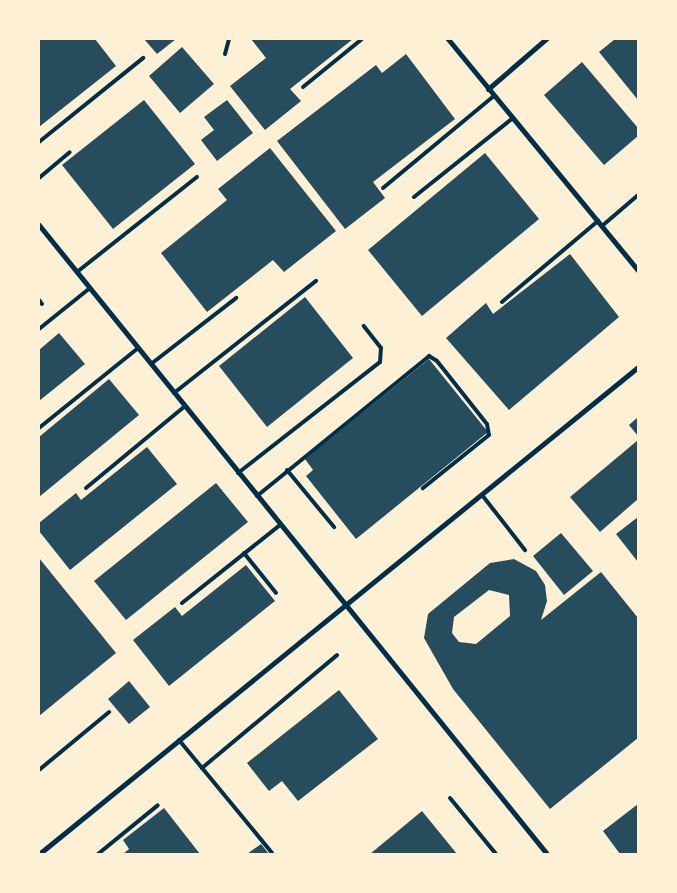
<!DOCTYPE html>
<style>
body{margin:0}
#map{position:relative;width:677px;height:893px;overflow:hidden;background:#fdf0d5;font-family:Poppins,sans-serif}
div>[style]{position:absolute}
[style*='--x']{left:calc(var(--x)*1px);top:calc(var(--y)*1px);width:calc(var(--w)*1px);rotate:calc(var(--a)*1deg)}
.building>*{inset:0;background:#264d5e}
.service>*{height:4px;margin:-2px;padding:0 2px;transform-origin:2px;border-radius:2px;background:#003049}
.minor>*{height:5px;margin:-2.5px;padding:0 2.5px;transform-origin:2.5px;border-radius:2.5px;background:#003049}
span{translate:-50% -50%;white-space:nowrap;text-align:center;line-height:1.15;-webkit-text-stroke:4px #fdf0d5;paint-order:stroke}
.frame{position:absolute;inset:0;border:40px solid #fdf0d5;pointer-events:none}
</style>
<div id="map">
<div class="building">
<div style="clip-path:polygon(39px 39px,95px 39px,116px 66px,39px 127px)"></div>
<div style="clip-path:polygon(144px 39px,176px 39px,157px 54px)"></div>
<div style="clip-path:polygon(251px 39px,353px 39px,290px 89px,301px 101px,265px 130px,230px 86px,266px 58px)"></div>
<div style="clip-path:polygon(615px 39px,638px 39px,638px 100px,599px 52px)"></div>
<div style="clip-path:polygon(182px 47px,214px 84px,180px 113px,149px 76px)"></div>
<div style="clip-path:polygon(406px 54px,455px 119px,373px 182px,385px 198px,345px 229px,277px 141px,376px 65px,382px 73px)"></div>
<div style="clip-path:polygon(582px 62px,638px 128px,638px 136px,604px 165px,544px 95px)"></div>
<div style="clip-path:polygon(144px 100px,195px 164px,113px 229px,62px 165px)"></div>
<div style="clip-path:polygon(227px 100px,253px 133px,217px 161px,201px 140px,214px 130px,204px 117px)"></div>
<div style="clip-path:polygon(270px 148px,336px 231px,284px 272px,273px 260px,207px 312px,161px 253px,227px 200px,218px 189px)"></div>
<div style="clip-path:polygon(485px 153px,539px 219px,422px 316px,368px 250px)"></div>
<div style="clip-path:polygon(570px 254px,619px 317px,509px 410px,446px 338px,486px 303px,493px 314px)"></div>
<div style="clip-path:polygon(305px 297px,353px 358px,267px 427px,219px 366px)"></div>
<div style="clip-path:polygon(59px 333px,85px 364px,39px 401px,39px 350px)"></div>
<div style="clip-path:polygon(429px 359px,488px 432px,356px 539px,306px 476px,313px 470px,305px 459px)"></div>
<div style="clip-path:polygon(109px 379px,139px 415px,39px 497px,39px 437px)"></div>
<div style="clip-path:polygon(638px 417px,638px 436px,629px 425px)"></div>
<div style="clip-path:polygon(638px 440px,638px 499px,600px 532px,570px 497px)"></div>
<div style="clip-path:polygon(147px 447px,177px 484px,70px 570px,39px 531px,39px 523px,76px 493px,81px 500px)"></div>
<div style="clip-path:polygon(216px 483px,248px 522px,126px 620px,94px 581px)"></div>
<div style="clip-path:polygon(638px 517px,638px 562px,616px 534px)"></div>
<div style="clip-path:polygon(561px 533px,593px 571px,564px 595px,533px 556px)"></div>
<div style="clip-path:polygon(39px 558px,116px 653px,39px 716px)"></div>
<div style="clip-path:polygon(evenodd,514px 559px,536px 571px,545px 585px,547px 601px,541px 620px,601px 572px,638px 618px,638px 738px,550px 809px,453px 689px,424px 638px,428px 614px,490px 563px,514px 559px,489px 590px,509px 595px,510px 616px,476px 644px,459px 642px,452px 633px,454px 617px,489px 590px)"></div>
<div style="clip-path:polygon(246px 565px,275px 601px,169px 686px,133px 640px,175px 607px,182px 616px)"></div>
<div style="clip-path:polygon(129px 681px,150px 707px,129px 724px,108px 699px)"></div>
<div style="clip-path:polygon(339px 690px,378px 739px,298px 801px,282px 781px,269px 791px,247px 763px)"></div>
<div style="clip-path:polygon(638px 804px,638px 854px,620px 854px,603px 831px)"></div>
<div style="clip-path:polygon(164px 808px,200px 854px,123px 854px,129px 849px,123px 840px)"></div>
<div style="clip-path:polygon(422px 811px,457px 854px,370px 854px)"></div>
<div style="clip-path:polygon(261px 844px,269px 854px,247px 854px)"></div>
</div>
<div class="service">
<div style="--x:225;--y:54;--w:16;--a:-75"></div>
<div style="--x:303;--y:87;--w:76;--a:-39.1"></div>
<div style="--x:39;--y:142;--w:134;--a:-38.9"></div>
<div style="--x:39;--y:178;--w:40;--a:-40"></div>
<div style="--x:383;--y:188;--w:144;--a:-39.7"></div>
<div style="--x:414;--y:197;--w:127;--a:-38.6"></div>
<div style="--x:602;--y:226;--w:48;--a:-40.7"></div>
<div style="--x:77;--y:272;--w:153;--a:-38.4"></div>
<div style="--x:39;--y:300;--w:5;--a:53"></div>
<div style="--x:502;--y:302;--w:126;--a:-40.2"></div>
<div style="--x:39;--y:329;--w:65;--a:-38.8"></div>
<div style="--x:151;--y:364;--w:108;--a:-37.8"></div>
<div style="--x:174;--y:393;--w:181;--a:-38.3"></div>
<div style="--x:39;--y:428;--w:127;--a:-38.9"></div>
<div style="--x:287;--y:470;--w:74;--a:50.5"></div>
<div style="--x:238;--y:473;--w:180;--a:-38"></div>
<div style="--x:380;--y:362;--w:14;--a:-86"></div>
<div style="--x:381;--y:348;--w:28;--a:-128"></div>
<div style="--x:86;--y:488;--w:129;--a:-39.6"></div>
<div style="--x:482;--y:495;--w:70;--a:52"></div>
<div style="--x:257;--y:496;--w:222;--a:-39.1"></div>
<div style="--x:429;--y:356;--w:9;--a:32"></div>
<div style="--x:437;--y:361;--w:80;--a:51.6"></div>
<div style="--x:487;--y:424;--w:11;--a:80"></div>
<div style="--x:489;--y:435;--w:85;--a:141.2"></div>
<div style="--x:244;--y:553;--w:51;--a:51.3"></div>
<div style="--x:182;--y:603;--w:125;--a:-38.5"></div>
<div style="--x:179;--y:740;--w:146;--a:50.5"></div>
<div style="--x:202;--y:768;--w:176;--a:-39.9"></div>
<div style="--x:39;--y:770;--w:91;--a:-39.6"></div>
<div style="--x:450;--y:798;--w:72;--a:50.6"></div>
<div style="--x:98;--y:854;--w:77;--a:-39.2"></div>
</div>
<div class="minor">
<div style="--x:448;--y:39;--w:299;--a:50.6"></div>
<div style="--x:488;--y:89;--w:77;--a:-40.8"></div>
<div style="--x:39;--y:225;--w:809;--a:51.07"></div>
<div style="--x:39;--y:854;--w:772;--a:-39.11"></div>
</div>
<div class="frame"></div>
</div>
